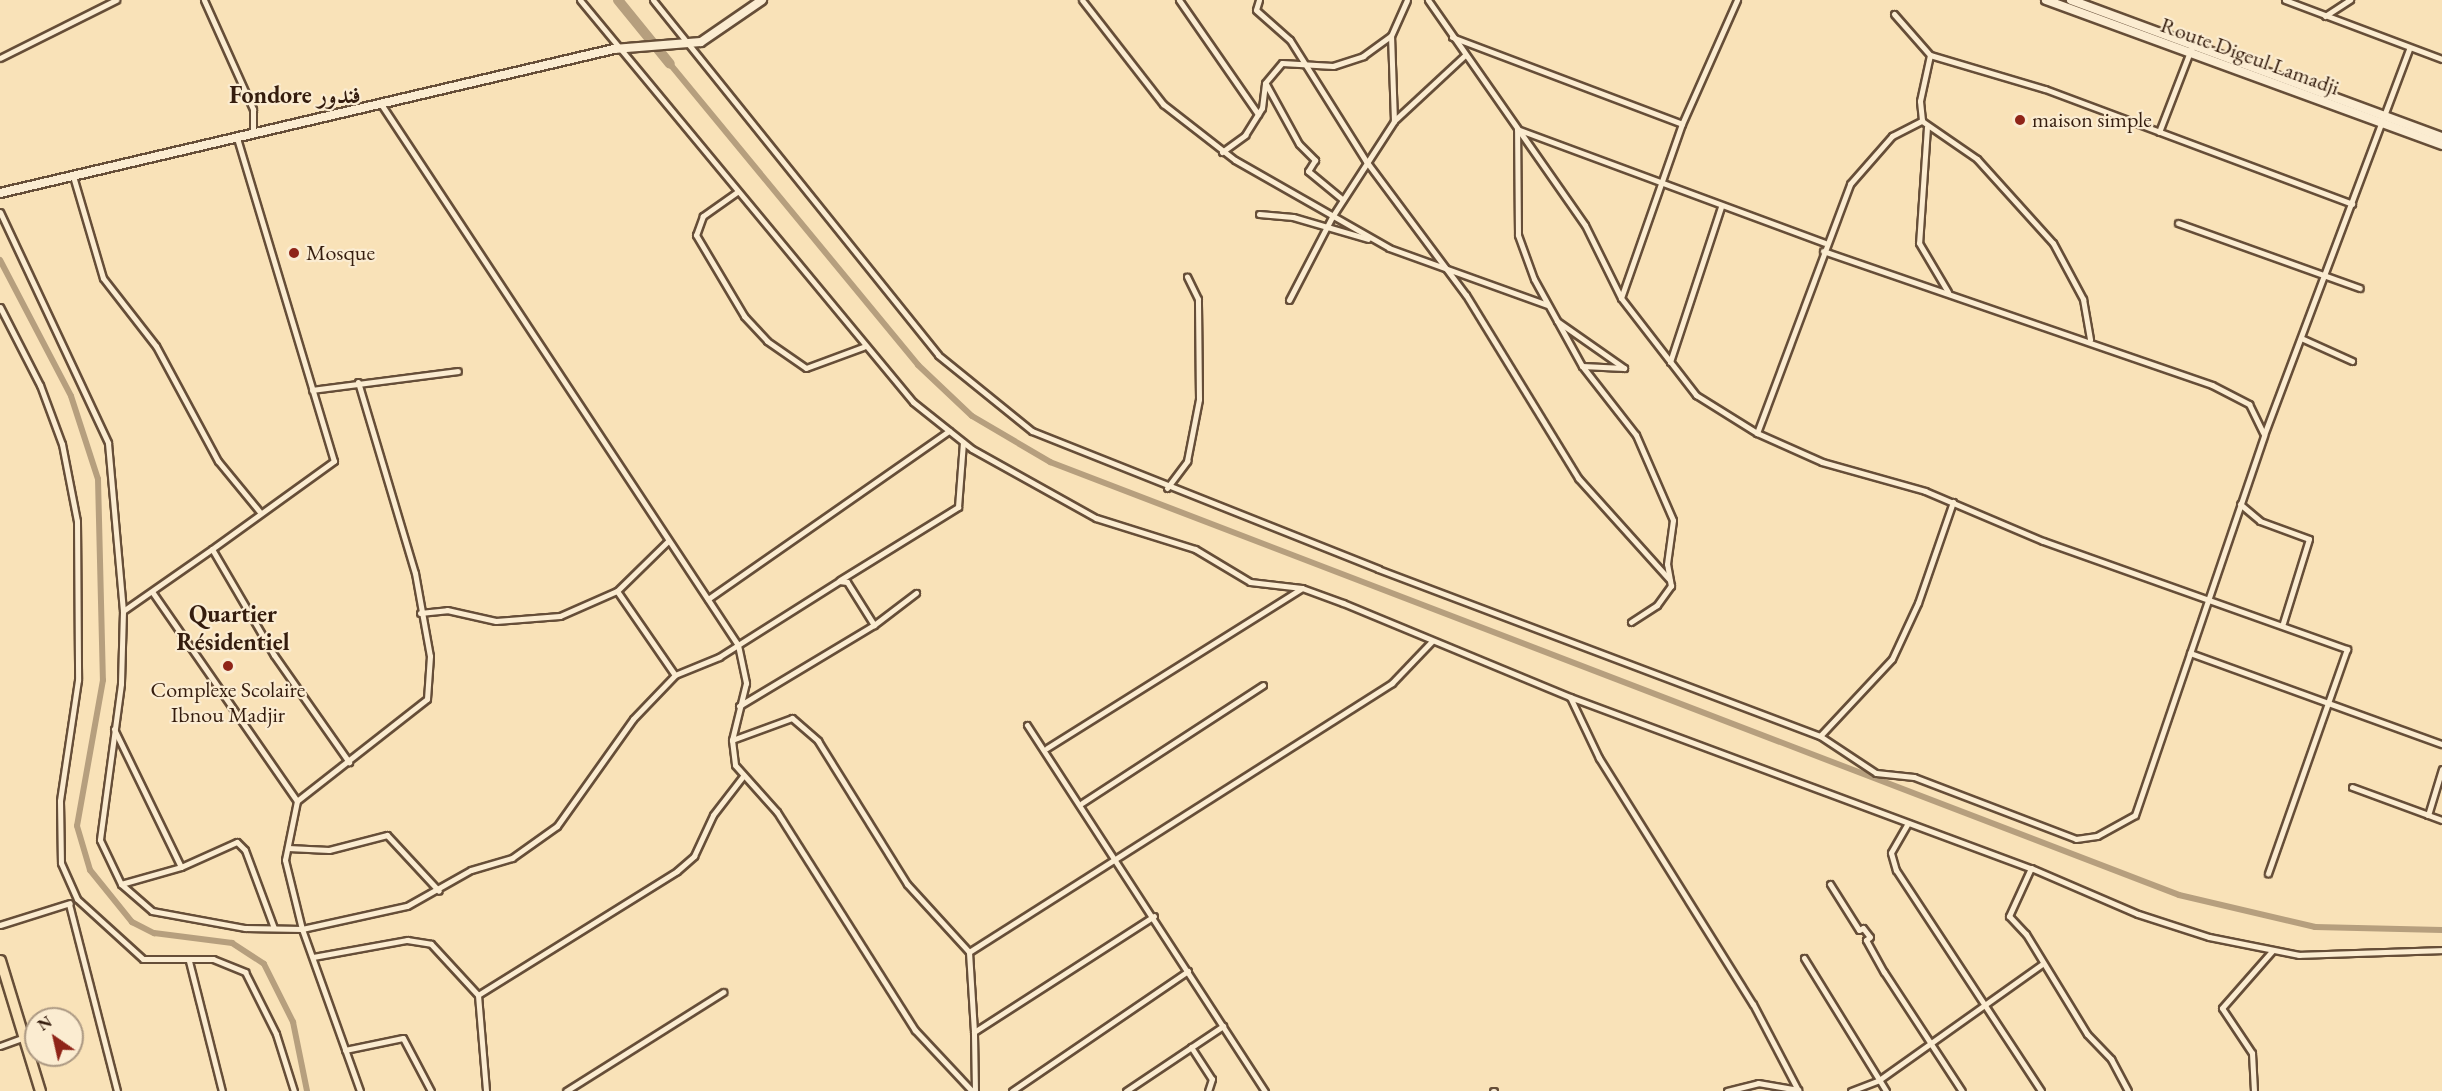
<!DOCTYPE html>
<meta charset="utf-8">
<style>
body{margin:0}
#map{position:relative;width:2442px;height:1091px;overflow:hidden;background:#f9e2b8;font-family:"EB Garamond",Amiri,serif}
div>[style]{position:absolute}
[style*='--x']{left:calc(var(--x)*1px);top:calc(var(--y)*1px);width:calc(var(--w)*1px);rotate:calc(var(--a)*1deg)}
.canal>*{height:6px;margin:-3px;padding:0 3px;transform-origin:3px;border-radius:3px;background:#b69f7e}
.river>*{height:10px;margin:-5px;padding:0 5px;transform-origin:5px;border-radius:5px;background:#b69f7e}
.roads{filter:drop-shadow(2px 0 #664e38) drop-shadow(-2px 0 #664e38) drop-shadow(0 2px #664e38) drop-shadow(0 -2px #664e38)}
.street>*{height:5px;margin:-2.5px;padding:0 2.5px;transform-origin:2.5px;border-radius:2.5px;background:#fbecd1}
.secondary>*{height:8px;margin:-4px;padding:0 4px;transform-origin:4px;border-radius:4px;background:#fbecd1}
.highway>*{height:9px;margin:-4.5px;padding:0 4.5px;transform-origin:4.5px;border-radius:4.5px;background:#f9e2b8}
.dots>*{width:16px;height:16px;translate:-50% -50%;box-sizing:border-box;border:3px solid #fbecd1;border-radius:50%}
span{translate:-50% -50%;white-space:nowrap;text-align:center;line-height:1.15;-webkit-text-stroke:4.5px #fbecd1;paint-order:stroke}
.street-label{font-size:22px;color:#351d0e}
.poi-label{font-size:22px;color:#351d0e}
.left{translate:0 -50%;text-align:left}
.neighbourhood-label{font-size:24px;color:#351d0e;font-weight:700}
.north{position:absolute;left:24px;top:1007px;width:60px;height:60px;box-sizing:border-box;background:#fbecd1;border:2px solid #ac9983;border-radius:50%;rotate:326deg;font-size:16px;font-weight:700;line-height:24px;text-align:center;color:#351d0e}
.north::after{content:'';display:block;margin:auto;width:21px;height:27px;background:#8f2418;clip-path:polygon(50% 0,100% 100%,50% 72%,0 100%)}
</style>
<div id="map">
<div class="canal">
<div style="--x:670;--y:64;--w:390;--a:50.5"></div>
<div style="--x:918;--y:365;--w:74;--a:43.4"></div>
<div style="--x:972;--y:416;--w:91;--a:30.5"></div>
<div style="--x:1050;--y:462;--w:1209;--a:20.98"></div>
<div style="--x:2179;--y:895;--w:140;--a:13.2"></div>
<div style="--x:2315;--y:927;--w:127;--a:1.4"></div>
<div style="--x:0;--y:260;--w:153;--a:62.4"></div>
<div style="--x:71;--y:396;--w:87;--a:72"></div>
<div style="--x:98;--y:479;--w:201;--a:88.6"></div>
<div style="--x:103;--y:680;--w:148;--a:100.1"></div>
<div style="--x:77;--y:826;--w:46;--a:73.5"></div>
<div style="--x:90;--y:870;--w:67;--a:51.1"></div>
<div style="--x:132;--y:922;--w:25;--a:27"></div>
<div style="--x:154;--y:933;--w:79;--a:7.3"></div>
<div style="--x:232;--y:943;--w:38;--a:33"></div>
<div style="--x:264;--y:964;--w:65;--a:63.4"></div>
<div style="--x:293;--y:1022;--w:70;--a:78.5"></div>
</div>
<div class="river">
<div style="--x:618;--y:0;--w:82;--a:50.9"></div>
</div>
<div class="roads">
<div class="street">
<div style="--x:204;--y:0;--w:120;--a:65.8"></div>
<div style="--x:253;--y:109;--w:25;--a:90"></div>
<div style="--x:580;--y:0;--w:522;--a:50.36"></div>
<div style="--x:913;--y:402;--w:75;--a:38.5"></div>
<div style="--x:972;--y:449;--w:142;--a:29.1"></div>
<div style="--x:1096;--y:518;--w:104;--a:17.4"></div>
<div style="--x:1195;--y:549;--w:64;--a:31"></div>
<div style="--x:1250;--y:582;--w:52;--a:6.6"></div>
<div style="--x:1302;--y:588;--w:44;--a:20.1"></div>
<div style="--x:1343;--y:603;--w:246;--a:22.5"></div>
<div style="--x:1570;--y:697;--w:492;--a:20.4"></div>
<div style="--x:2031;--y:868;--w:116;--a:23.3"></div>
<div style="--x:2138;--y:914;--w:75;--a:17.9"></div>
<div style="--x:2209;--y:937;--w:92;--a:11.3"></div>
<div style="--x:2299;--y:955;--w:143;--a:-2"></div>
<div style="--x:653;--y:0;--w:455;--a:51.2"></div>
<div style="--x:938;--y:355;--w:121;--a:39"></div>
<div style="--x:1032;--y:431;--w:373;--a:21.7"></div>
<div style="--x:1378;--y:569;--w:472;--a:20.7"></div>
<div style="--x:1820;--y:736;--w:67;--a:33.5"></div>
<div style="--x:1876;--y:773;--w:38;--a:6"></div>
<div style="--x:1914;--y:777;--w:173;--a:20.9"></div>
<div style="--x:2076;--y:839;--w:21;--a:-8"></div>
<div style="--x:2097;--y:836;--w:43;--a:-28.9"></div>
<div style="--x:2135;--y:815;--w:401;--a:-71.2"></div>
<div style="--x:2264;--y:435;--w:412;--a:-69.4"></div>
<div style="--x:1082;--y:0;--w:132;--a:52.1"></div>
<div style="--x:1163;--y:104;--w:91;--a:37.9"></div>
<div style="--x:1235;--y:160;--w:177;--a:29.7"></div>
<div style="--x:1389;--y:248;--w:168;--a:19.8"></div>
<div style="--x:1179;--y:0;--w:139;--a:55.3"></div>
<div style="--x:1259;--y:0;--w:10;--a:107"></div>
<div style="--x:1256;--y:10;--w:45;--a:41.4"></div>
<div style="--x:1290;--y:40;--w:143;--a:57.9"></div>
<div style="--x:1366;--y:161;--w:167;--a:53.3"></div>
<div style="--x:1466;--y:295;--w:215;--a:58.5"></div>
<div style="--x:1578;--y:478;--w:137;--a:48"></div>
<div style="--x:1428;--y:0;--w:274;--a:55.1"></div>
<div style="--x:1585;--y:225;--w:81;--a:63.7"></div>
<div style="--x:1621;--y:298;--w:123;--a:52.3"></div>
<div style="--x:1696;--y:395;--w:72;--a:31.9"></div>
<div style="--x:1757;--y:433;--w:71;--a:24"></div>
<div style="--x:1822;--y:462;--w:107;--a:15.7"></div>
<div style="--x:1925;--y:491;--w:128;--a:23"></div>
<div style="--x:2043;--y:541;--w:323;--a:19.6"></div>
<div style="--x:2347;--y:649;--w:238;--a:109.4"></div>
<div style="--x:2285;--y:0;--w:168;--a:20.6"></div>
<div style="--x:1894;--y:14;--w:55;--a:48.7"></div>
<div style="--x:1930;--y:55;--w:47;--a:102.3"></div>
<div style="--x:1920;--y:101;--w:20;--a:84"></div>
<div style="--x:1922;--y:121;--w:67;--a:34.6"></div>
<div style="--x:1977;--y:159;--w:113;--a:47.9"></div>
<div style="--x:2053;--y:243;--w:64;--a:61.8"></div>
<div style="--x:2083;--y:299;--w:41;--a:80.1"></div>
<div style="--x:2325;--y:16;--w:30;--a:-33"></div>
<div style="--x:1452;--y:37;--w:246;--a:20.7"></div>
<div style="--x:1930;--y:55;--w:120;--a:16.5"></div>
<div style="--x:2045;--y:89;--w:328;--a:20.5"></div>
<div style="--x:0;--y:58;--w:130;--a:-26.6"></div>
<div style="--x:1266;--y:84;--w:68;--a:61.2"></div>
<div style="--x:1299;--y:144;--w:23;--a:45"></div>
<div style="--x:1315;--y:160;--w:13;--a:122"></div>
<div style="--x:1308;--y:171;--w:45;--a:39.6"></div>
<div style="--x:381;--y:104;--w:648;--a:56.58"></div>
<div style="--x:738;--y:645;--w:39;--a:78"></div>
<div style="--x:746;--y:683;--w:59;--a:103.8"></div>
<div style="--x:732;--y:740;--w:25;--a:83"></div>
<div style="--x:735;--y:765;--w:63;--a:48.2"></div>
<div style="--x:777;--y:812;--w:258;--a:57.7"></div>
<div style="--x:915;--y:1030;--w:83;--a:46.9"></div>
<div style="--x:1394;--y:121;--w:85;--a:-92"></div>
<div style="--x:1391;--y:36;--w:39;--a:-66"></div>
<div style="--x:1927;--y:127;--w:116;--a:93.9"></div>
<div style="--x:1919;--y:243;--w:57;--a:59.4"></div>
<div style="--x:2159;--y:132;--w:89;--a:-68.9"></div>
<div style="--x:237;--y:138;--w:337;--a:73.3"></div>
<div style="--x:334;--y:461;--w:150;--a:144.2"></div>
<div style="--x:212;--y:549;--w:123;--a:59.7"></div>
<div style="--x:274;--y:655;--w:131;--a:55"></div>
<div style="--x:1222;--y:152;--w:29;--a:-36"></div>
<div style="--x:1245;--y:135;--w:32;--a:-58"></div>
<div style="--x:1262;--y:108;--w:25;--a:-83"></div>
<div style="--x:1265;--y:83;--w:26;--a:-50"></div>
<div style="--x:1282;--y:63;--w:51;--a:3.4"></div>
<div style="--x:1333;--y:66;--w:32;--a:-18"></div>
<div style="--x:1363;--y:56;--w:34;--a:-36"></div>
<div style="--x:73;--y:176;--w:106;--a:73.6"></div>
<div style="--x:103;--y:278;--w:86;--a:52.1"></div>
<div style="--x:156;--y:346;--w:131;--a:61.7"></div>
<div style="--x:218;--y:461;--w:65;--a:50.6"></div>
<div style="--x:737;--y:192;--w:42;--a:144.8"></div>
<div style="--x:703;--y:216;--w:20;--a:110"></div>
<div style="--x:696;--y:235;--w:94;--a:59.3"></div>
<div style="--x:744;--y:316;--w:34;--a:47"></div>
<div style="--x:767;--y:341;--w:47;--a:34.7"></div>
<div style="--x:806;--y:368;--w:61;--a:-20.2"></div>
<div style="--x:0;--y:212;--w:255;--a:64.9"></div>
<div style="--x:108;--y:443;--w:169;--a:84.9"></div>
<div style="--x:123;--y:611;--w:73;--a:91.6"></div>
<div style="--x:121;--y:684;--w:157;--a:97.7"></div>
<div style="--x:100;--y:840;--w:49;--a:64.5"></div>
<div style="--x:121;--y:884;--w:41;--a:41.1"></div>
<div style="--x:152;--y:911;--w:95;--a:10.4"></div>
<div style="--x:245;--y:928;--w:57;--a:1"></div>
<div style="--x:302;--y:929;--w:107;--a:-12.4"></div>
<div style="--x:407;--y:906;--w:73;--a:-29.4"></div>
<div style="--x:471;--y:870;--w:43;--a:-16.3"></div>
<div style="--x:512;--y:858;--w:55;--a:-35.4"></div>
<div style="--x:557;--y:826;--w:131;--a:-54.6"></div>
<div style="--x:633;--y:719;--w:61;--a:-46.3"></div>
<div style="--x:675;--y:675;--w:48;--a:-22.2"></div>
<div style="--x:719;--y:657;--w:142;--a:-32.3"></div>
<div style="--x:839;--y:581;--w:8;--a:7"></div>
<div style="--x:847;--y:582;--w:51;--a:57.9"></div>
<div style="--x:1259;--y:214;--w:34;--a:5"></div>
<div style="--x:1293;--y:217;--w:78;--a:16.3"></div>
<div style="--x:2178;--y:223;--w:193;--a:19.7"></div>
<div style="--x:1823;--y:251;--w:411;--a:19"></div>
<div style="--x:2212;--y:385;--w:42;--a:27.2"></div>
<div style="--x:2249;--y:404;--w:32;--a:64"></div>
<div style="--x:1621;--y:298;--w:184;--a:-70.7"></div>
<div style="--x:1682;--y:124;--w:136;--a:-66.1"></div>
<div style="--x:1289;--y:300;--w:93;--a:-62.6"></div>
<div style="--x:1332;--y:217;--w:114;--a:-57.1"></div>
<div style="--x:1394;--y:121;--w:97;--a:-42.9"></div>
<div style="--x:0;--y:307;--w:88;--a:62.9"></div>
<div style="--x:40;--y:385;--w:63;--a:69.6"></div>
<div style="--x:62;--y:444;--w:78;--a:79"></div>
<div style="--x:77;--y:521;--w:159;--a:89.6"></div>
<div style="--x:78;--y:680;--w:122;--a:98.5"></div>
<div style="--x:60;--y:801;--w:62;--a:89.1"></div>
<div style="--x:61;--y:863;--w:39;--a:66"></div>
<div style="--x:77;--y:899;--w:89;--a:42.3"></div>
<div style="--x:143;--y:959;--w:70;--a:0"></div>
<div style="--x:213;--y:959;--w:35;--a:22"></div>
<div style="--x:245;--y:972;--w:69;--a:63.4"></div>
<div style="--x:276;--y:1034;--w:60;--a:72.5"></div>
<div style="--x:1557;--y:321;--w:82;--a:35"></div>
<div style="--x:1624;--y:368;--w:42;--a:-177.3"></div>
<div style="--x:2301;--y:338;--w:56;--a:24.3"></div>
<div style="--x:1670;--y:362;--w:163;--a:-71.8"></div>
<div style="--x:358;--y:382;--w:199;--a:73.4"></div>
<div style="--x:415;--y:573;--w:84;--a:79.8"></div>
<div style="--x:430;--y:656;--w:43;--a:94"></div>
<div style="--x:427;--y:699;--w:165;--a:141.9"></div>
<div style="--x:297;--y:801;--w:60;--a:101.5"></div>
<div style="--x:285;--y:860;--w:71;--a:76.2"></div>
<div style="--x:302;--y:929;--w:172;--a:70.3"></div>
<div style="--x:312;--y:390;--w:147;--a:-7.4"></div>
<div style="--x:1757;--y:433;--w:266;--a:-69.5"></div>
<div style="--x:1850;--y:184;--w:64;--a:-48.8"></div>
<div style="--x:1892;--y:136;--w:34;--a:-27"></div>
<div style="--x:1167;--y:488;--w:34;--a:-53"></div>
<div style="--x:1187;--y:461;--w:63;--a:-79"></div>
<div style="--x:1199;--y:399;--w:100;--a:-90.6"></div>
<div style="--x:1198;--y:299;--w:25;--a:-116"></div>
<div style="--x:2240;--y:504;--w:26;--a:40"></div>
<div style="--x:2260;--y:521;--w:52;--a:20.2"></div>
<div style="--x:2309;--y:539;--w:88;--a:107.2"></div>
<div style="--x:840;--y:580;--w:139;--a:-31.7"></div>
<div style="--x:958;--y:507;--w:65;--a:-85.6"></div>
<div style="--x:617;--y:591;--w:102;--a:55.4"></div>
<div style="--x:153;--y:593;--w:253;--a:55.3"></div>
<div style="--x:708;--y:599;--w:294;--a:-34.9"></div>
<div style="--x:123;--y:611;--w:108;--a:-34.9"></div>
<div style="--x:420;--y:613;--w:27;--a:-6"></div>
<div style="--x:447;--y:610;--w:50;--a:12.7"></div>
<div style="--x:496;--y:621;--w:64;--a:-4.5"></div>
<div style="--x:560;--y:616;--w:62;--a:-23.7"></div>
<div style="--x:617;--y:591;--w:70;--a:-44.4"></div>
<div style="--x:1631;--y:622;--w:31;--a:-33"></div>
<div style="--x:1657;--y:605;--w:24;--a:-54"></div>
<div style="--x:1671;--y:586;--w:22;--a:-100"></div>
<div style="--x:1667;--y:564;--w:44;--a:-82.2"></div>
<div style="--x:1673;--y:520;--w:93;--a:-113.5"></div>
<div style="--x:1636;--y:435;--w:88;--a:-128"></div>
<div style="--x:1582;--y:366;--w:99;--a:-118.9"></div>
<div style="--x:1534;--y:279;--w:47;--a:-110"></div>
<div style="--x:1518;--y:235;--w:106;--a:-90.5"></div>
<div style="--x:1517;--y:129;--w:328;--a:20.3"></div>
<div style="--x:2190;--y:653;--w:268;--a:19.9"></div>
<div style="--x:1570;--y:697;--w:68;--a:64.6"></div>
<div style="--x:1599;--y:758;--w:290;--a:58"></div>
<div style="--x:1753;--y:1004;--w:97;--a:62.4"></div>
<div style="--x:739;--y:706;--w:157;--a:-31"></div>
<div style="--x:874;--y:625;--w:53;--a:-37.3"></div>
<div style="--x:1027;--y:725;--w:437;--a:57"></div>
<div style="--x:114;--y:729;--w:153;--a:64.1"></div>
<div style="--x:1820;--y:736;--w:105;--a:-46.9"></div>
<div style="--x:1892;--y:659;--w:62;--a:-65.1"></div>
<div style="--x:1918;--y:603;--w:107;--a:-70.9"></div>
<div style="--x:732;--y:740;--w:64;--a:-20.1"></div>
<div style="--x:792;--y:718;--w:35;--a:41"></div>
<div style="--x:818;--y:741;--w:168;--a:58.1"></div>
<div style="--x:907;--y:884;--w:92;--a:47.6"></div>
<div style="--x:969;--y:952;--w:80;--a:86.4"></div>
<div style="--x:1047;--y:748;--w:301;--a:-32.1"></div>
<div style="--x:2442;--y:769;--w:48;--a:106.9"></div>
<div style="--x:2428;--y:815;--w:15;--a:20"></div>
<div style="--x:2352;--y:787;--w:81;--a:20.2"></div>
<div style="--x:1082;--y:803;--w:216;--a:-33.1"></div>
<div style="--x:1908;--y:823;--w:34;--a:120"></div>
<div style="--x:1891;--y:853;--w:18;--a:74"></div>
<div style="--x:1896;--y:870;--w:264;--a:56.7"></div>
<div style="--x:288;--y:848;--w:41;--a:2.8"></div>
<div style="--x:329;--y:850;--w:60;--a:-14.5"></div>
<div style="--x:387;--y:835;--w:76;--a:47.1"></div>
<div style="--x:2031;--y:868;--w:53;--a:114.6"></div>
<div style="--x:2009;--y:916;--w:25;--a:47"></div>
<div style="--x:2026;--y:934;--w:117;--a:58.6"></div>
<div style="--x:2087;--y:1034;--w:35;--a:46"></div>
<div style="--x:2111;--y:1059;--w:36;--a:62"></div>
<div style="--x:121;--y:884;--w:62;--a:-15.8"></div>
<div style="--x:181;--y:867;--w:61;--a:-24.1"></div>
<div style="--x:237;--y:842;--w:11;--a:45"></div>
<div style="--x:245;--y:850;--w:83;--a:69.6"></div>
<div style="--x:1830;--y:884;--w:54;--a:57.8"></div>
<div style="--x:1859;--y:930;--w:4;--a:-27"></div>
<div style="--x:1863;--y:928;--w:11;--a:52"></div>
<div style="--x:1870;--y:937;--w:5;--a:143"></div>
<div style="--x:1866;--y:940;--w:37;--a:61"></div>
<div style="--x:1884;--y:972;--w:142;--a:56.8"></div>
<div style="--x:69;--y:904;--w:193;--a:75.6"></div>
<div style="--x:0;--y:925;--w:73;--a:-17.4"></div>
<div style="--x:969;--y:952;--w:501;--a:-32.45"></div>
<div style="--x:1392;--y:683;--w:57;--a:-46.4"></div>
<div style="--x:313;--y:957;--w:96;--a:-10.3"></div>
<div style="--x:407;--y:940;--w:24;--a:9"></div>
<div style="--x:431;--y:944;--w:69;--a:47.3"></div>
<div style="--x:478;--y:995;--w:96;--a:85.2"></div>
<div style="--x:1804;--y:958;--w:156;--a:58.3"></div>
<div style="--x:189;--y:961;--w:134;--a:75.8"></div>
<div style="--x:478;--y:995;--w:234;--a:-31.9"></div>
<div style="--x:677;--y:871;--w:23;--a:-41"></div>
<div style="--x:694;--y:856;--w:45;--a:-65.1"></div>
<div style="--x:713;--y:815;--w:49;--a:-52.4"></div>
<div style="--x:0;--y:1046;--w:23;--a:-20"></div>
<div style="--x:1191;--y:1047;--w:38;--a:57"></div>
<div style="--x:1212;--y:1079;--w:13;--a:108"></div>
<div style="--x:345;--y:1050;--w:59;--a:-11.7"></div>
<div style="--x:403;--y:1038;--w:60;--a:62.2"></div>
<div style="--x:566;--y:1091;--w:186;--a:-32.2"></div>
<div style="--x:975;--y:1091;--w:59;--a:-91"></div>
<div style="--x:974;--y:1032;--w:214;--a:-32.8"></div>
<div style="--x:1012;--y:1091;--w:213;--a:-34.3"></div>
<div style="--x:1126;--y:1091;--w:117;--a:-33.8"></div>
<div style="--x:1493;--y:1091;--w:1;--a:0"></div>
<div style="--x:1727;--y:1091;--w:32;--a:-14"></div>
<div style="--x:1758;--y:1083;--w:41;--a:9.9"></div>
<div style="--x:1851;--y:1091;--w:30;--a:-21"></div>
<div style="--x:1879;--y:1080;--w:199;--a:-35.4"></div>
<div style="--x:2254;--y:1091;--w:38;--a:-93"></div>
<div style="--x:2252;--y:1053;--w:54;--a:-123.7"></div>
<div style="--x:2222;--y:1008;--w:77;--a:-48.7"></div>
</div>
<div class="secondary">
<div style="--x:2046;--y:0;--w:422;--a:20.1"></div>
<div style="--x:2071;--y:0;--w:395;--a:20.3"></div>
<div style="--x:0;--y:193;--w:631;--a:-13.2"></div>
<div style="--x:614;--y:49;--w:87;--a:-4.6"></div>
<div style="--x:701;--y:42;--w:74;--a:-34.5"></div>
</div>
<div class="highway">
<div style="--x:0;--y:960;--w:137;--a:73"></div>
</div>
</div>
<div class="dots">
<div style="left:2020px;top:120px;background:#8f2418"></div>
<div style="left:294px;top:253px;background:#8f2418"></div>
<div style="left:228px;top:666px;background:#8f2418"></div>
</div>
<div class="street-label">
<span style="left:2250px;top:56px;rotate:20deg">Route Digeul Lamadji</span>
</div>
<div class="poi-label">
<span class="left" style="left:2032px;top:120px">maison simple</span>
<span class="left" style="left:306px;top:253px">Mosque</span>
<span style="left:228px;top:702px">Complexe Scolaire<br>Ibnou Madjir</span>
</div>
<div class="neighbourhood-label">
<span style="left:295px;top:95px">Fondore فندور</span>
<span style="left:233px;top:628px">Quartier<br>Résidentiel</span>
</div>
<div class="north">N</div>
</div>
